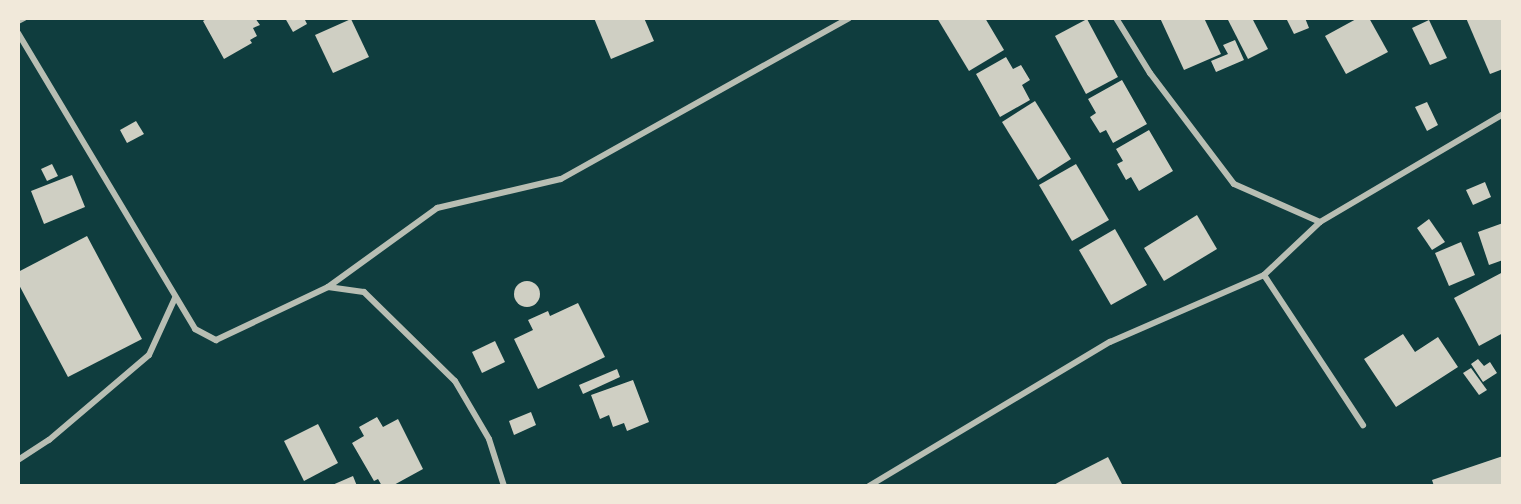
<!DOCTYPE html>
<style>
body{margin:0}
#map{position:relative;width:1521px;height:504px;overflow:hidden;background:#0f3d3e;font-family:"DejaVu Sans",sans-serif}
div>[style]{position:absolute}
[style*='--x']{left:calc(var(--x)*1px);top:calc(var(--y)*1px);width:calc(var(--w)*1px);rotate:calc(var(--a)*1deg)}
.building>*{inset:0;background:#cfcfc3}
.round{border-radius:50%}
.minor>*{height:6px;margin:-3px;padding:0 3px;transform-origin:3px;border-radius:3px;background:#b8beb3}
span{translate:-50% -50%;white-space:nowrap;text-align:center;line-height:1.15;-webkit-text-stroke:6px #f1e9da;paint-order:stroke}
.frame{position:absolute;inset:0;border:20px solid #f1e9da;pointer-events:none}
</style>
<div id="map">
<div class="building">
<div style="clip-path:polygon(208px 18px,255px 18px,260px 25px,253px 28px,257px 36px,250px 40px,252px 43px,224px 59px,203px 21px)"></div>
<div style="clip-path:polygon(285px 18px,304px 18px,307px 24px,293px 32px)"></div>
<div style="clip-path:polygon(594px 18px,644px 18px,654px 41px,611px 59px)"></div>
<div style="clip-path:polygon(937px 18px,985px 18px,1004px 50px,969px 71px)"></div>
<div style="clip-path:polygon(1160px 18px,1204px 18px,1221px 54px,1184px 70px)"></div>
<div style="clip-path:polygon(1227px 18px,1252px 18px,1268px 49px,1248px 59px)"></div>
<div style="clip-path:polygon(1292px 18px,1305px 18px,1309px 28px,1294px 34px,1287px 20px)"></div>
<div style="clip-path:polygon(1358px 18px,1369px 18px,1388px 52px,1346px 74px,1325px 36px)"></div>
<div style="clip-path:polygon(1466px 18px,1502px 18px,1503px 69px,1490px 74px)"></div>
<div style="clip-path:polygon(351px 19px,369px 57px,333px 73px,315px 35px)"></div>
<div style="clip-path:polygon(1087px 19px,1118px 77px,1086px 94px,1055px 36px)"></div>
<div style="clip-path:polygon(1429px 20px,1447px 58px,1430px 65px,1412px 28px)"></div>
<div style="clip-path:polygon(1235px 40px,1244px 60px,1216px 72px,1211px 61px,1228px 54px,1223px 45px)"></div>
<div style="clip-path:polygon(1006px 57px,1013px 69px,1021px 65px,1030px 80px,1022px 85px,1030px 100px,1000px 117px,976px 74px)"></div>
<div style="clip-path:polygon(1122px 80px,1147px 124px,1113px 143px,1106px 130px,1100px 133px,1090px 117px,1096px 113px,1088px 99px)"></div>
<div style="clip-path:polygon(1035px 101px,1071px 159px,1038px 180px,1002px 122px)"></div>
<div style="clip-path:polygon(1427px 102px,1438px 125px,1427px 131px,1415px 107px)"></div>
<div style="clip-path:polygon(136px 121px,144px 134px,127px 143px,120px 130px)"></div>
<div style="clip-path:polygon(1149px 130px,1173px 171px,1139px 191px,1131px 177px,1126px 180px,1117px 164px,1123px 161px,1116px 149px)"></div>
<div style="clip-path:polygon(52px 164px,58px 176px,47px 181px,41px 169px)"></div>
<div style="clip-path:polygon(1076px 164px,1109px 220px,1072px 241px,1039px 185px)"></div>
<div style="clip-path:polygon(72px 175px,85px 207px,44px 224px,31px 191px)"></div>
<div style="clip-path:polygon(1485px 182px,1491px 197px,1473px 205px,1466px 190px)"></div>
<div style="clip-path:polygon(1197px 215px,1217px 249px,1164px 281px,1144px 248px)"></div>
<div style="clip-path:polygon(1429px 219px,1445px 242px,1432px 250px,1417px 228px)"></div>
<div style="clip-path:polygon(1503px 223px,1503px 260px,1489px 265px,1478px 232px)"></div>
<div style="clip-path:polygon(1115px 229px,1147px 285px,1111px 305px,1079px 250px)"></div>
<div style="clip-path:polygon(87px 236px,142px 339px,68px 377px,18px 283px,18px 272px)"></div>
<div style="clip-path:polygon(1461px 242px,1475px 275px,1449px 286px,1435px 253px)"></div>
<div style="clip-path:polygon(1503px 272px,1503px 333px,1479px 346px,1454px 298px)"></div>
<div class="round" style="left:514px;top:281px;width:26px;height:26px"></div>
<div style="clip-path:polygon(578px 303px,605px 357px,538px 389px,514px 339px,533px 330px,528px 320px,548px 311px,550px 316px)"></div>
<div style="clip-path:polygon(1403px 334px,1415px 352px,1438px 337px,1458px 367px,1396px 407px,1364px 359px)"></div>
<div style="clip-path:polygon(495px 341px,505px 362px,482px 373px,472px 352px)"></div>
<div style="clip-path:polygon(1478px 359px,1484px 366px,1490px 362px,1497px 373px,1483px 382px,1471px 364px)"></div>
<div style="clip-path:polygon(1471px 368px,1487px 390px,1479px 395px,1463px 373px)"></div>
<div style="clip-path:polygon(617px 369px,620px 377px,583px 394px,579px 385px)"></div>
<div style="clip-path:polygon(633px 380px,649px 422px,627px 431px,624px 423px,613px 427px,609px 415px,600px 419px,591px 395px)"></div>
<div style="clip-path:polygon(531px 412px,536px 425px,514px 435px,509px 421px)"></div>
<div style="clip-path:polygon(377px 417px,383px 427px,398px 419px,423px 469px,392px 486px,382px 486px,378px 479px,374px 481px,352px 443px,364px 436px,359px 427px)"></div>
<div style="clip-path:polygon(318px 424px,338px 463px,304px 481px,284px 441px)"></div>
<div style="clip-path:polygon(1503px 456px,1503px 484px,1434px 486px,1432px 480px)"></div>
<div style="clip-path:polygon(1108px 457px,1123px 486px,1052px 486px,1061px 481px)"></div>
<div style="clip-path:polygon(353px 476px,357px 486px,330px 486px)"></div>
</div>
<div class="minor">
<div style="--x:1116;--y:18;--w:65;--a:58.3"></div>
<div style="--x:1150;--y:73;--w:139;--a:52.9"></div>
<div style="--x:1234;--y:184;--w:94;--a:23.8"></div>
<div style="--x:1320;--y:222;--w:212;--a:-30.5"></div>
<div style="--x:18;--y:21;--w:7;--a:-27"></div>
<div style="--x:18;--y:33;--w:345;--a:59.1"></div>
<div style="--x:195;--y:329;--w:24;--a:28"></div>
<div style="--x:216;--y:340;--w:124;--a:-25.3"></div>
<div style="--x:328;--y:287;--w:36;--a:8"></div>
<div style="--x:364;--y:292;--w:127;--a:44.4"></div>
<div style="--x:455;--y:381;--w:67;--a:59.6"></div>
<div style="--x:489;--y:439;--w:49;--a:72.3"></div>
<div style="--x:1264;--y:275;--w:180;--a:56.6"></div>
<div style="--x:328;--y:287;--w:135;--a:-35.9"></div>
<div style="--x:437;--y:208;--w:127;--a:-13.2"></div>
<div style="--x:561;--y:179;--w:330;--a:-29.2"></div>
<div style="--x:18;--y:460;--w:37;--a:-33"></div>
<div style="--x:49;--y:440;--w:131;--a:-40.4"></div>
<div style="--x:149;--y:355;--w:63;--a:-65.5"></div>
<div style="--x:869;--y:486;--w:281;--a:-30.9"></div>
<div style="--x:1110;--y:342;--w:168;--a:-23.5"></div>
<div style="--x:1264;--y:275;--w:77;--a:-43.4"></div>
</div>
<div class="frame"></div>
</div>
